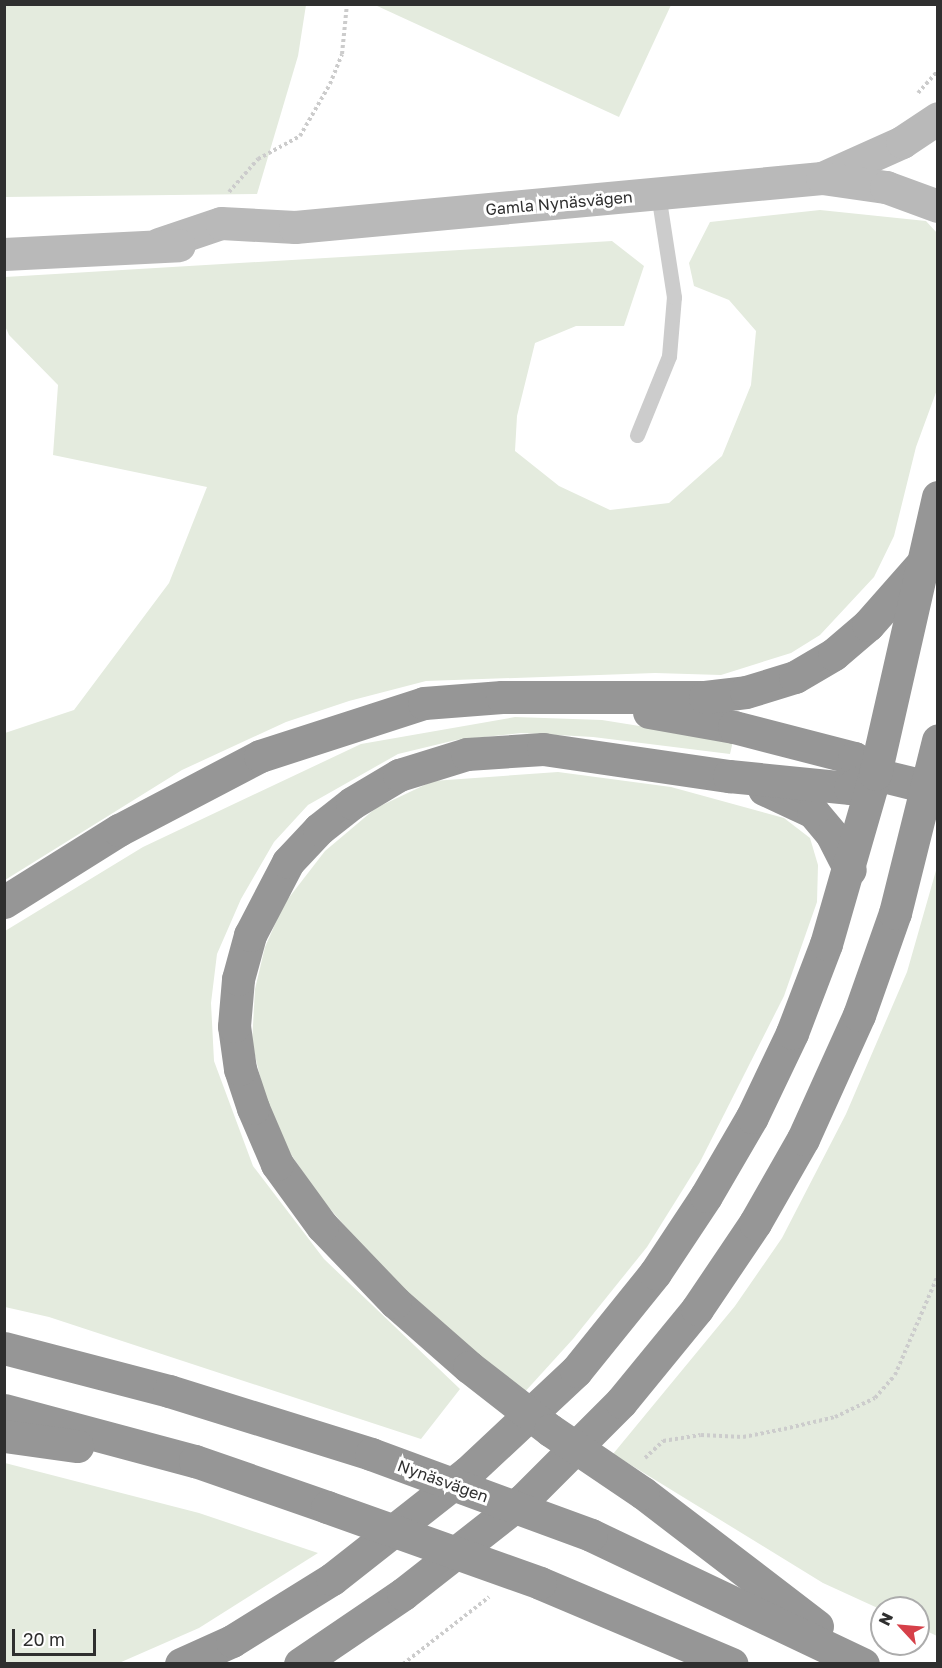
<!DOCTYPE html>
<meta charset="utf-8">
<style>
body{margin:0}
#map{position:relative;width:942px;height:1668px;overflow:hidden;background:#fff;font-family:"Golos Text",sans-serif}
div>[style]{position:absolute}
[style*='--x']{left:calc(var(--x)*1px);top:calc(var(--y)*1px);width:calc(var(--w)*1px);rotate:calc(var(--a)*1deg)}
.green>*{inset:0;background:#e4ebde}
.path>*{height:4px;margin-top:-2px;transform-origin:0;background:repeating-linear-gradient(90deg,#ccc 0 3px,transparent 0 6px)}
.lane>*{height:15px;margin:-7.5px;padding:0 7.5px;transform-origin:7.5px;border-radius:7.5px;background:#ccc}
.secondary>*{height:33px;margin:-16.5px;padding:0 16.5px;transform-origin:16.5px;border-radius:16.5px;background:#b9b9b9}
.highway>*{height:33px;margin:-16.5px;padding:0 16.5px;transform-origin:16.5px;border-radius:16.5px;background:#969696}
.highway-bridge>*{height:33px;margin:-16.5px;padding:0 16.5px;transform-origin:16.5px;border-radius:16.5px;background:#969696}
span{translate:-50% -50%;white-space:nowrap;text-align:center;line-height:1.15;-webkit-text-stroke:6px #fff;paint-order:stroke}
.street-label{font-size:16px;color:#2f2f2f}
.frame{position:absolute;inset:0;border:6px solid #2f2f2f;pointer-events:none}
.north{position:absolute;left:870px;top:1596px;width:60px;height:60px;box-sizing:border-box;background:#fff;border:2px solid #acacac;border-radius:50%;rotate:296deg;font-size:16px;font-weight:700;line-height:24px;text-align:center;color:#2f2f2f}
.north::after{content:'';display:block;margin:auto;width:21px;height:27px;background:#d64049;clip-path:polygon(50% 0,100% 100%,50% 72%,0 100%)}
.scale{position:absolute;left:12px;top:1629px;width:84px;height:27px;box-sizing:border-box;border:3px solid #2f2f2f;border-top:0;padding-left:8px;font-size:18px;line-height:21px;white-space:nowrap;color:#2f2f2f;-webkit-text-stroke:4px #fff;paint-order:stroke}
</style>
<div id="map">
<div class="green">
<div style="clip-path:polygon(4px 5px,306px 5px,298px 56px,257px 194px,5px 197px)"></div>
<div style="clip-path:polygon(375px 5px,671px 4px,671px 5px,619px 117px)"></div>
<div style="clip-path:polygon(820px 210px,926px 221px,937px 233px,938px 387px,916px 447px,894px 536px,874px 577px,820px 635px,791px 653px,721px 675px,655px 673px,426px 681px,349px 701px,286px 722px,182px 770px,5px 880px,5px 733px,74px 710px,169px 583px,207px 487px,53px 455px,58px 385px,9px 335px,5px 326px,5px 277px,612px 241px,644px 266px,624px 326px,576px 326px,535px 343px,517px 416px,515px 451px,559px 486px,610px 510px,669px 503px,722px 456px,751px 385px,756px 331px,729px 300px,694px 286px,689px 263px,710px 222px)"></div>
<div style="clip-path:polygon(515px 717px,602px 720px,733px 741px,730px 754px,593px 737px,521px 733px,456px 740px,398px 754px,308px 805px,274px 842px,241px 899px,217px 954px,211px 1003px,214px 1061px,253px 1166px,324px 1259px,460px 1389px,421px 1439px,49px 1317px,5px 1307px,5px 931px,143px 847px,361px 744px)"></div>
<div style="clip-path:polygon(558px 772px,671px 787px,784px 818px,810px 838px,818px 865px,817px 902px,784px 996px,700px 1162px,647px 1247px,573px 1339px,522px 1395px,462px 1347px,362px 1246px,319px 1196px,282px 1141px,264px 1093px,252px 1043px,255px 989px,265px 947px,284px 904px,325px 851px,376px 808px,433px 781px)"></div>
<div style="clip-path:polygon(937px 867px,937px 1636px,918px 1627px,918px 1608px,882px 1610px,823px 1583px,613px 1454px,735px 1306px,782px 1238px,846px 1114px,907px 972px)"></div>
<div style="clip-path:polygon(5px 1463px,199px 1513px,318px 1553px,199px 1628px,119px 1663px,5px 1663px)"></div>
</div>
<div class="path">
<div style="--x:918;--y:93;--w:30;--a:-48"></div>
<div style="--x:229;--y:192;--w:44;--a:-48.7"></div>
<div style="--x:258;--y:159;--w:48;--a:-28.7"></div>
<div style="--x:300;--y:136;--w:60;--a:-60"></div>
<div style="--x:330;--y:84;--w:32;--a:-68"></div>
<div style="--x:342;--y:54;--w:50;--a:-84.3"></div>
<div style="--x:645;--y:1458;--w:25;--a:-43"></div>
<div style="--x:663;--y:1441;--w:38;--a:-9"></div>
<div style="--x:701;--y:1435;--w:42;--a:2.7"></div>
<div style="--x:743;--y:1437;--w:42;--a:-11"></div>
<div style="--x:784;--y:1429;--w:52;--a:-13.2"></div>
<div style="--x:835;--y:1417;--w:44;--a:-25.4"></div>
<div style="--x:875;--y:1398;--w:30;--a:-49"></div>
<div style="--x:895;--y:1375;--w:109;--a:-66.7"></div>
<div style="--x:403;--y:1664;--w:109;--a:-37.9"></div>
</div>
<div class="lane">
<div style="--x:637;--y:435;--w:85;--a:-67.9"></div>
<div style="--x:669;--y:356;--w:59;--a:-85.2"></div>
<div style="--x:674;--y:297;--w:104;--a:-98.8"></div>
</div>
<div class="secondary">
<div style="--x:822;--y:178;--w:88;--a:-24.2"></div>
<div style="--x:902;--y:142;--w:43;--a:-33.7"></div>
<div style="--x:159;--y:244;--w:65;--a:-18.7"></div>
<div style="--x:221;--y:223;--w:74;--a:3.1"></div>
<div style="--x:295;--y:227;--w:529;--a:-5.31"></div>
<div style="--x:822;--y:178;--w:65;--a:8"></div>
<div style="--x:886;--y:187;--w:55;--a:20.1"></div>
<div style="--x:4;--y:254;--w:175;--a:-2.9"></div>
</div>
<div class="highway">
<div style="--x:649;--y:712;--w:86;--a:10"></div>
<div style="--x:734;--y:727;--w:124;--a:14.5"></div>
<div style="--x:854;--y:758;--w:26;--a:37"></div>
<div style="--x:875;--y:774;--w:55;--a:13.8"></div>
<div style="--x:764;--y:789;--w:54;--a:25.1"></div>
<div style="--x:813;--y:812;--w:30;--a:50"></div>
<div style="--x:832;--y:835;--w:39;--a:63"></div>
<div style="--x:4;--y:902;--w:136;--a:-32.1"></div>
<div style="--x:119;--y:830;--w:159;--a:-27.7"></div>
<div style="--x:260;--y:756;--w:172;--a:-17.9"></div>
<div style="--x:424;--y:703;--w:78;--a:-4.4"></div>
<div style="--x:502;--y:697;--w:203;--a:0"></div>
<div style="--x:705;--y:697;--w:41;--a:-7"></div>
<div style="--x:746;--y:692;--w:51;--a:-17"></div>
<div style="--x:795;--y:677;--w:45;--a:-30.5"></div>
<div style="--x:834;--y:654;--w:45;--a:-40.5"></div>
<div style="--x:868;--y:625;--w:79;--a:-48.6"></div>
<div style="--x:4;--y:1348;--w:171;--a:14.6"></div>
<div style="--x:169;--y:1391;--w:212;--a:17.3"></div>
<div style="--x:469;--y:1367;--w:98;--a:-138.7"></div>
<div style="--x:395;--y:1302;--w:105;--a:-133.8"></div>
<div style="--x:322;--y:1226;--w:77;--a:-126"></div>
<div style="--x:277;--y:1164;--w:61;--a:-113.2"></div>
<div style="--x:253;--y:1108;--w:41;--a:-108.4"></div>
<div style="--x:240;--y:1069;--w:43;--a:-97.9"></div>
<div style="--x:234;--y:1026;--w:47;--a:-85.1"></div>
<div style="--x:238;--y:979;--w:46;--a:-74.7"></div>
<div style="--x:250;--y:935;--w:82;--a:-62.5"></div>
<div style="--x:288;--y:862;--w:45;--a:-46.8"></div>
<div style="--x:319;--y:829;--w:42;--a:-38.2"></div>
<div style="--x:352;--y:803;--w:55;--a:-30.8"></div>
<div style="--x:399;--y:775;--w:71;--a:-17.2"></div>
<div style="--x:467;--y:754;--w:76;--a:-3.8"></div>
<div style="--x:543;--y:749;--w:188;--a:8.3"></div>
<div style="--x:729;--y:776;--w:122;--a:5.7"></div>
<div style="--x:850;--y:788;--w:29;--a:-29"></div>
<div style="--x:4;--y:1410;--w:198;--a:15"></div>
<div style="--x:195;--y:1461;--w:140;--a:19.2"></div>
<div style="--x:4;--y:1436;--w:74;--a:7.8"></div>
<div style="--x:643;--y:1493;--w:219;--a:37.4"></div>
<div style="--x:591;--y:1535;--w:301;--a:25.4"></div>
<div style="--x:540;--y:1583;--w:208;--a:22.9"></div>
<div style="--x:181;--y:1664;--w:56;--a:-24.3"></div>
<div style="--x:232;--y:1641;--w:118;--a:-31.8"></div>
<div style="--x:332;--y:1579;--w:173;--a:-38.2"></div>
<div style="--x:468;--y:1472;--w:148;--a:-43.1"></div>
<div style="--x:576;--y:1371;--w:126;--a:-51.1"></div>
<div style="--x:655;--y:1273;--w:92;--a:-56.5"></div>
<div style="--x:706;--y:1196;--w:91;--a:-59.8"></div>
<div style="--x:752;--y:1117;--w:93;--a:-64.5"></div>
<div style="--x:792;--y:1033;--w:95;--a:-69.1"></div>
<div style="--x:826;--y:944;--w:177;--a:-73.9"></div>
<div style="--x:875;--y:774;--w:284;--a:-77.2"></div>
<div style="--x:300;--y:1664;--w:125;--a:-34.2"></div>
<div style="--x:403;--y:1594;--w:152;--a:-38.1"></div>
<div style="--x:523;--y:1500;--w:139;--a:-45"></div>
<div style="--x:621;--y:1402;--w:120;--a:-50.7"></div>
<div style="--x:697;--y:1309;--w:104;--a:-56"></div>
<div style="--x:755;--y:1223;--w:97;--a:-60.3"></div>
<div style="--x:803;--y:1139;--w:136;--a:-65.7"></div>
<div style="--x:859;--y:1015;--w:108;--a:-70.6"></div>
<div style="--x:895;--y:913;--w:178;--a:-76"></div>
</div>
<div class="highway-bridge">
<div style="--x:469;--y:1367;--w:103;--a:37.9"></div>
<div style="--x:550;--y:1430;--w:112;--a:34.1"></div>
<div style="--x:371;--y:1454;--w:234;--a:20.2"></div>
<div style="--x:327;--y:1507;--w:226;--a:19.6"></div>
</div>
<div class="street-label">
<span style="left:559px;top:203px;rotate:-5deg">Gamla Nynäsvägen</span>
<span style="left:443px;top:1481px;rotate:20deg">Nynäsvägen</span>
</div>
<div class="frame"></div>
<div class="north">N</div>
<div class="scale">20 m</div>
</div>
